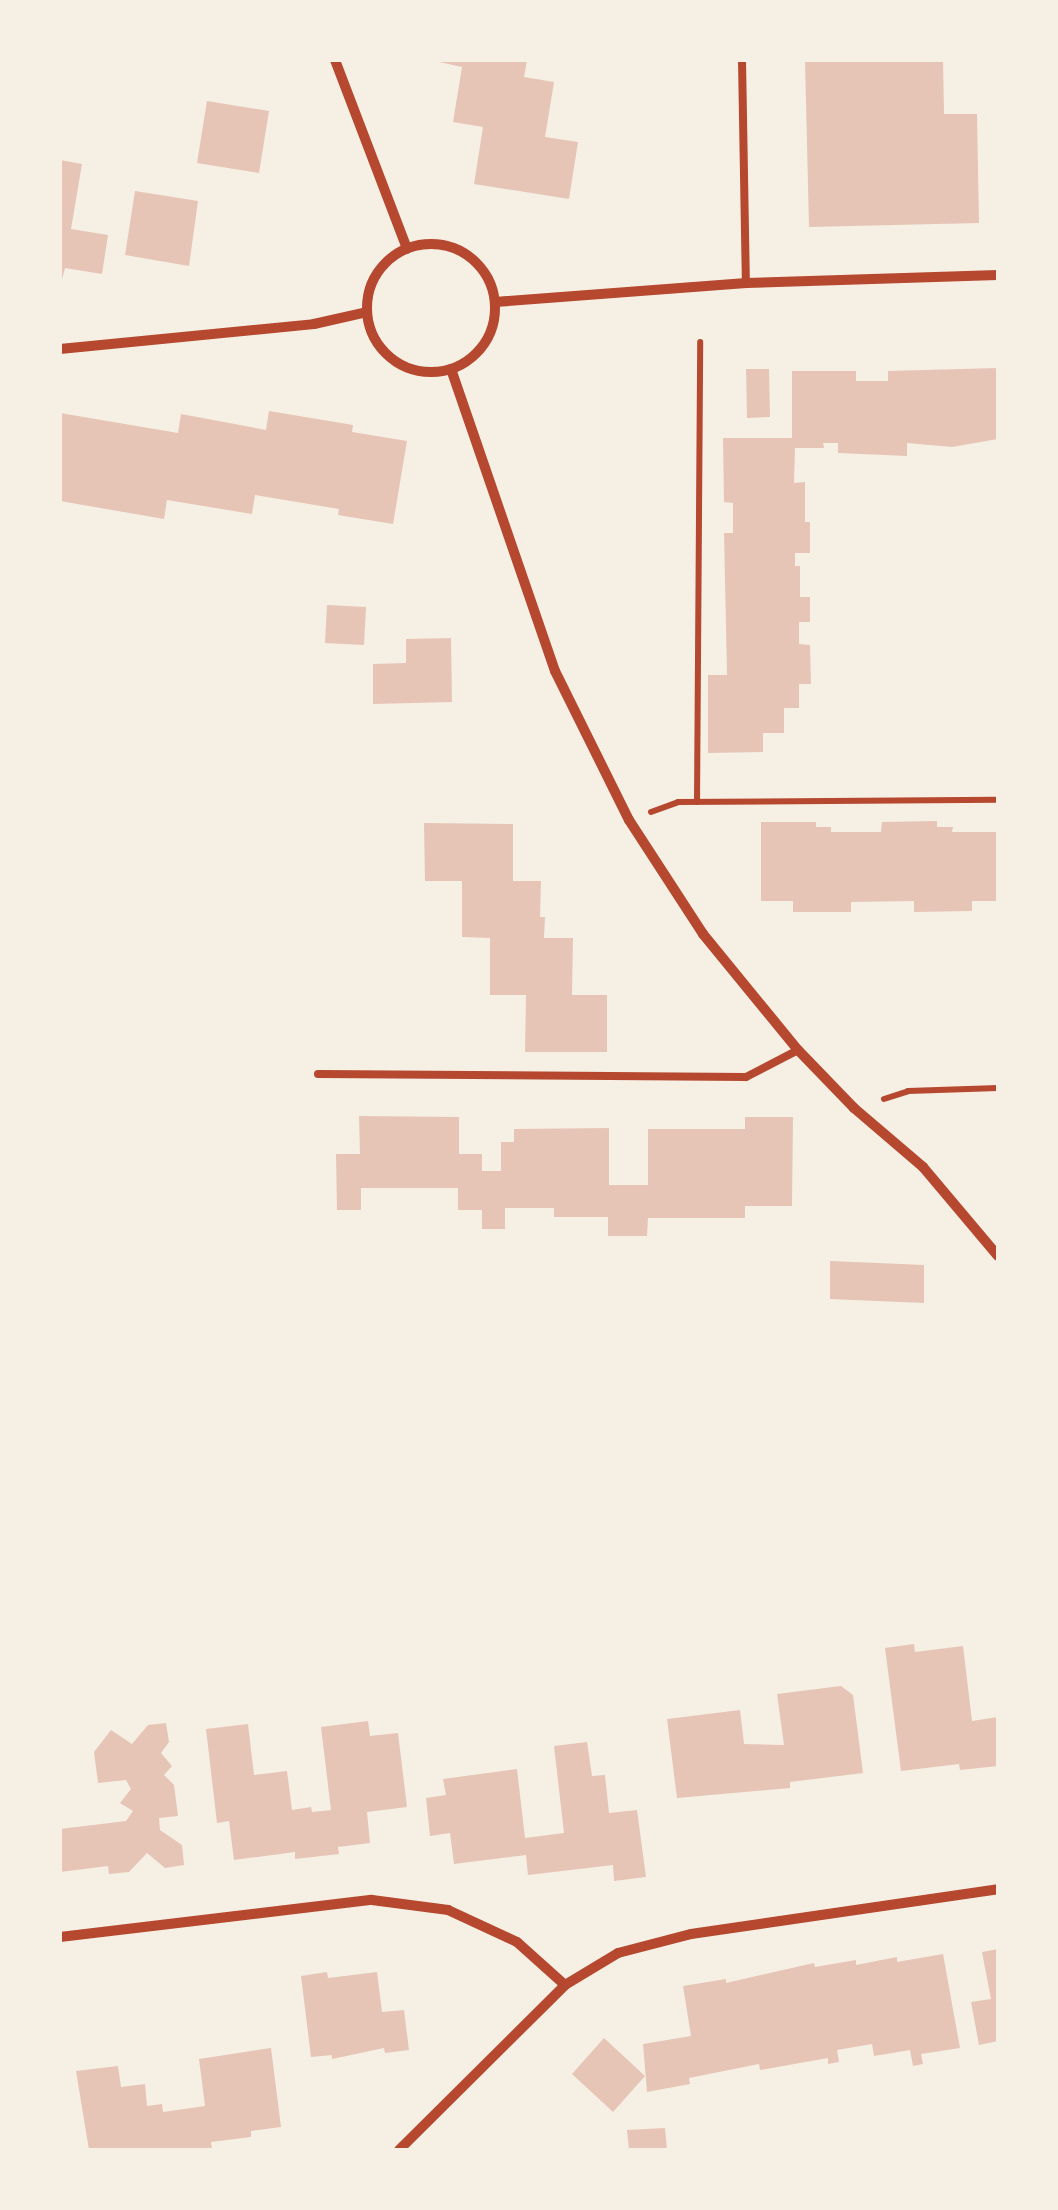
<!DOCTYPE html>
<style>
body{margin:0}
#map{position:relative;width:1058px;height:2210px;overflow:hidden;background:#f6efe4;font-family:Signika,sans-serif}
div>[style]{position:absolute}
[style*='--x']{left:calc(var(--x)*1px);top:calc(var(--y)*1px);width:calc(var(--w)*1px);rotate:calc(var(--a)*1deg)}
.building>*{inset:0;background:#e6c5b7}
.path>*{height:6px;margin:-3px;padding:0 3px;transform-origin:3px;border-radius:3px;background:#b5482f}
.service>*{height:8px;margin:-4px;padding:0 4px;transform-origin:4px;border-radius:4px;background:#b5482f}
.minor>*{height:10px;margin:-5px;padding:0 5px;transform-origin:5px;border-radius:5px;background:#b5482f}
.minor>.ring{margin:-5px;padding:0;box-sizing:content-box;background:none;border:10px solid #b5482f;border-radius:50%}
span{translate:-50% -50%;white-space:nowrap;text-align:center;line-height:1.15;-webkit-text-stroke:10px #f6efe4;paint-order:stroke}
.frame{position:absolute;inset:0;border:62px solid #f6efe4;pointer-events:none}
</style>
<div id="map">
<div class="building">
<div style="clip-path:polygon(430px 60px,527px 60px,524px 77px,554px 82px,545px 137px,578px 142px,569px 199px,474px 184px,483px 127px,453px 122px,462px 67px)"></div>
<div style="clip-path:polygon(805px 60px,943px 60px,944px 114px,977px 114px,979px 223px,809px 227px)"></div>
<div style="clip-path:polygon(207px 101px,269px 111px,259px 173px,197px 163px)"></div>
<div style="clip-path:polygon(60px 160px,82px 164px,71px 229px,108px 235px,102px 274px,65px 268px,61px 283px)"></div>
<div style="clip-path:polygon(135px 191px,198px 201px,189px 266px,125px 255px)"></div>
<div style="clip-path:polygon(998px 368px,998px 439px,952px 447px,907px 443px,907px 456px,838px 453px,838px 443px,823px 443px,824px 448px,795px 448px,794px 483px,805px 482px,805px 522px,810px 522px,810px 553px,795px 553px,795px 566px,800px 566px,800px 597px,810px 597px,810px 622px,799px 622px,799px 644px,810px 645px,811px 684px,799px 684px,799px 708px,784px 708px,784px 733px,763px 733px,763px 752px,708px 753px,708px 675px,727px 675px,724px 533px,733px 533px,733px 503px,724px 502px,723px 438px,792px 438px,792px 371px,856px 371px,856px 381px,888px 381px,888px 371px)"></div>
<div style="clip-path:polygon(746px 369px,769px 369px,770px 417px,747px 418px)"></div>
<div style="clip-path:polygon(269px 411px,353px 425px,352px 432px,407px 441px,393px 524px,338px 515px,339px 509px,255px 495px,252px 514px,167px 500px,164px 519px,60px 501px,60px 413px,178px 433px,181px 414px,266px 430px)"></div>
<div style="clip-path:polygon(327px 605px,366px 607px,364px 645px,325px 643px)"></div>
<div style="clip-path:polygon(451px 638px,452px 702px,373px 704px,373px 664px,406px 663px,406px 639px)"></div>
<div style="clip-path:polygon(937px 821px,937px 827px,953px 827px,952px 832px,998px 832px,998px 901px,972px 901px,972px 911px,914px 912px,914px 901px,851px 902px,851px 912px,793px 912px,793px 901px,761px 901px,761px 822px,816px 822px,816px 827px,831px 827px,831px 832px,881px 832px,882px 822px)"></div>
<div style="clip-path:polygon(424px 823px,513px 824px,513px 881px,541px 881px,540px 917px,545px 917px,544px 938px,573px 938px,572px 995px,607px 995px,607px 1052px,525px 1052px,526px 995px,490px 995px,490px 938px,462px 937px,462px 881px,425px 881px)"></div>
<div style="clip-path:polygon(359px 1116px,459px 1117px,459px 1154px,482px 1154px,482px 1171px,501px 1171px,501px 1142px,514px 1142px,514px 1129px,609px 1128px,609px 1185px,648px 1185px,648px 1129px,745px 1129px,745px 1117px,793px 1117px,792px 1206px,745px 1206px,745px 1218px,648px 1218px,647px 1236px,608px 1236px,608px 1217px,554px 1217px,554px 1208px,505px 1208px,505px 1229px,482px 1229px,482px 1210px,458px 1210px,458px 1188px,361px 1188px,361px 1210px,337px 1210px,336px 1154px,360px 1154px)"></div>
<div style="clip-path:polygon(830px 1261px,924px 1265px,924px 1303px,830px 1299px)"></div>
<div style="clip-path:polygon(914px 1644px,915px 1652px,963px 1646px,972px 1721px,998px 1717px,998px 1766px,960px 1770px,959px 1764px,901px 1771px,885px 1648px)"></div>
<div style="clip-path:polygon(841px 1686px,853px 1695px,863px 1773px,790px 1782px,790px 1788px,677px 1798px,667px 1719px,740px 1710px,744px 1744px,784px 1745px,777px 1694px)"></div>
<div style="clip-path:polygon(368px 1721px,370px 1736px,398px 1733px,407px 1807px,367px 1812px,370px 1843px,338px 1847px,339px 1854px,295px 1859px,295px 1852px,234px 1860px,229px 1821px,217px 1823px,206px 1729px,248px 1724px,254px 1775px,287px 1771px,292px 1810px,311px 1807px,312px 1812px,331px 1810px,321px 1727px)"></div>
<div style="clip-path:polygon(166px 1723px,169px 1742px,161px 1753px,172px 1766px,164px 1775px,174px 1785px,178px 1816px,159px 1818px,160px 1830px,182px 1845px,184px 1865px,165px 1868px,147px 1853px,129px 1872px,109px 1874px,108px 1866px,60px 1872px,60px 1829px,126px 1821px,133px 1811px,120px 1803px,131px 1789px,126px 1780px,98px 1783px,94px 1752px,111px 1730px,132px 1744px,148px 1725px)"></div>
<div style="clip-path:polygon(587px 1742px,592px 1776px,605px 1775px,609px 1813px,637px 1810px,646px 1877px,614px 1881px,613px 1865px,528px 1875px,526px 1855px,454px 1864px,450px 1833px,430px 1836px,426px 1798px,446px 1795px,443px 1779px,517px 1769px,525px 1838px,564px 1833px,554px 1746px)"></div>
<div style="clip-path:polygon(998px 1949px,998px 2041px,979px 2045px,971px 2002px,991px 1999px,982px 1952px)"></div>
<div style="clip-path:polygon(943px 1954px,960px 2048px,921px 2054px,923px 2064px,913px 2066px,910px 2050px,874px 2056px,872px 2044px,837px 2050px,839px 2062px,828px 2064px,828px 2058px,760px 2070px,759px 2064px,689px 2078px,690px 2084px,647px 2092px,643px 2044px,691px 2036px,683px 1986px,726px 1979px,726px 1983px,814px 1963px,815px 1967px,856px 1960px,856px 1965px,897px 1957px,897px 1962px)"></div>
<div style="clip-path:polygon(327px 1972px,328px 1978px,377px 1972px,382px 2012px,404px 2010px,409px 2050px,385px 2053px,384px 2048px,332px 2059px,332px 2055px,311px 2057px,301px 1976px)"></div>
<div style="clip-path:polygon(604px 2038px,645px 2076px,613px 2112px,572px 2074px)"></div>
<div style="clip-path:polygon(271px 2048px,281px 2127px,251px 2131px,251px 2137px,211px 2142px,212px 2149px,202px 2150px,89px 2150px,76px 2071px,118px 2066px,121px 2087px,145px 2084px,147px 2106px,162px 2104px,163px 2112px,205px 2106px,199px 2059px)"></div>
<div style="clip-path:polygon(665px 2128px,667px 2150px,629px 2150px,627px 2130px)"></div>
</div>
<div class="path">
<div style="--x:697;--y:802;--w:460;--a:-89.6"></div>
<div style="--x:651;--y:812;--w:29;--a:-20"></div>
<div style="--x:678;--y:802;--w:320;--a:-0.4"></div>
<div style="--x:884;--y:1099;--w:25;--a:-18"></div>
<div style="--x:908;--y:1091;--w:90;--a:-1.9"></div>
</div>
<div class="service">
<div style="--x:742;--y:60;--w:223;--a:89"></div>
<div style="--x:318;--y:1074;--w:428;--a:0.4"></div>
<div style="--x:746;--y:1077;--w:59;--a:-27.4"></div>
</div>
<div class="minor">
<div style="--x:335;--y:60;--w:202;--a:69.1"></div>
<div class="ring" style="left:367px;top:244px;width:118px;height:118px"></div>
<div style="--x:495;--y:302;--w:252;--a:-4.3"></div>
<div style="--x:746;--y:283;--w:252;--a:-1.8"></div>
<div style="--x:60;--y:349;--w:255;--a:-5.6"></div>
<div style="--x:314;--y:324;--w:54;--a:-12.8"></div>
<div style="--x:451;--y:369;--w:319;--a:71"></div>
<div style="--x:555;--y:671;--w:166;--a:63.6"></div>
<div style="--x:629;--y:820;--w:136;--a:57"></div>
<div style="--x:703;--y:934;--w:150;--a:50.7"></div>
<div style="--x:798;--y:1050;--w:81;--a:46"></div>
<div style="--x:854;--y:1108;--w:91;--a:40.5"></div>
<div style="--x:923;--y:1167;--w:116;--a:49.9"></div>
<div style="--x:60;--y:1937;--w:314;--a:-6.8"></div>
<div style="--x:372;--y:1900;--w:77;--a:7.5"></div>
<div style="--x:448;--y:1910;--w:76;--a:24.9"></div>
<div style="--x:517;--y:1942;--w:64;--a:41.9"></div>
<div style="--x:399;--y:2150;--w:234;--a:-44.8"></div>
<div style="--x:565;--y:1985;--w:62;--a:-31.1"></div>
<div style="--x:618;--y:1953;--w:75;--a:-14.6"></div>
<div style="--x:691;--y:1934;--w:310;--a:-8.3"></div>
</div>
<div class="frame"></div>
</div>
